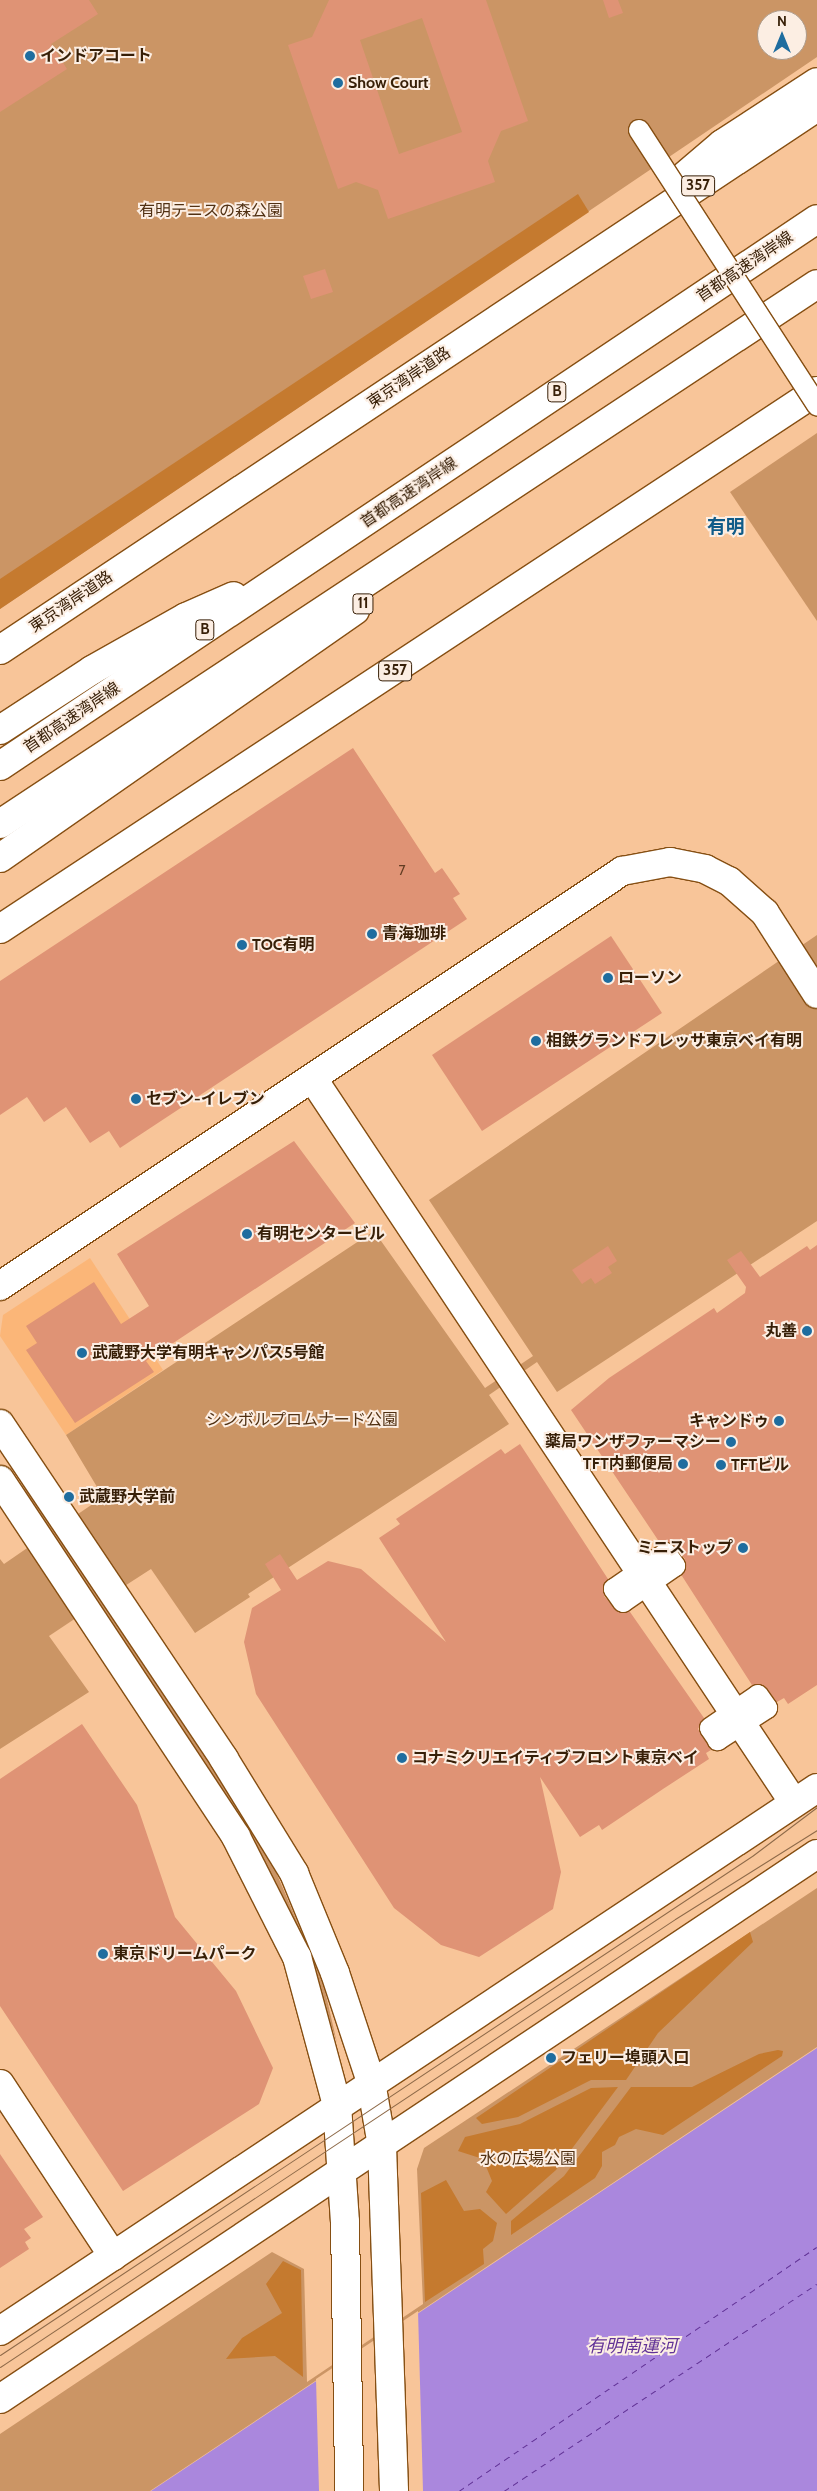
<!DOCTYPE html>
<meta charset="utf-8">
<style>
body{margin:0}
#map{position:relative;width:817px;height:2491px;overflow:hidden;background:#f8c599;font-family:Cabin,"Noto Sans JP",sans-serif}
div>[style]{position:absolute}
[style*='--x']{left:calc(var(--x)*1px);top:calc(var(--y)*1px);width:calc(var(--w)*1px);rotate:calc(var(--a)*1deg)}
.built>*{inset:0;background:#fbb678}
.green>*{inset:0;background:#cb9565}
.forest>*{inset:0;background:#c57a2f}
.water>*{inset:0;background:#aa87dd}
.pier>*{inset:0;background:#f8c599}
.ferry>*{height:1px;margin-top:-0.5px;transform-origin:0;background:repeating-linear-gradient(90deg,#623397 0 6px,transparent 0 11px)}
.building>*{inset:0;background:#df9375}
.roads{filter:drop-shadow(1px 0 #864f13) drop-shadow(-1px 0 #864f13) drop-shadow(0 1px #864f13) drop-shadow(0 -1px #864f13)}
.street>*{height:20px;margin:-10px;padding:0 10px;transform-origin:10px;border-radius:10px;background:#fff}
.secondary>*{height:28px;margin:-14px;padding:0 14px;transform-origin:14px;border-radius:14px;background:#fff}
.highway>*{height:28px;margin:-14px;padding:0 14px;transform-origin:14px;border-radius:14px;background:#fff}
.tram>*{height:1px;margin:-0.5px;padding:0 0.5px;transform-origin:0.5px;border-radius:0.5px;background:#8e6a49}
.bridges{filter:drop-shadow(1px 0 #864f13) drop-shadow(-1px 0 #864f13) drop-shadow(0 1px #864f13) drop-shadow(0 -1px #864f13)}
.street-bridge>*{height:20px;margin:-10px;padding:0 10px;transform-origin:10px;border-radius:10px;background:#fff}
.dots>*{width:14px;height:14px;translate:-50% -50%;box-sizing:border-box;border:2px solid #fceee3;border-radius:50%}
span{translate:-50% -50%;white-space:nowrap;text-align:center;line-height:1.15;-webkit-text-stroke:4px #fceee3;paint-order:stroke}
.number-label{font-size:14px;color:#613c22}
.number-label span{-webkit-text-stroke-width:0}
.shield-label span{padding:1px 4px;background:#fceee3;border:1px solid;border-radius:4px;-webkit-text-stroke-width:0}
.shield-label{font-size:15px;color:#371f07;font-weight:700}
.poi-label{font-size:16px;color:#371f07;font-weight:700}
.left{translate:0 -50%;text-align:left}
.right{translate:-100% -50%;text-align:right}
.park-label{font-size:16px;color:#513113}
.street-label{font-size:16px;color:#371f07}
.water-label{font-size:18px;color:#623397;font-style:italic}
.quarter-label{font-size:19px;color:#105b88;font-weight:700}
.north{position:absolute;left:757px;top:10px;width:50px;height:50px;box-sizing:border-box;background:#fceee3;border:1px solid #ad9b8b;border-radius:50%;rotate:0deg;font-size:14px;font-weight:700;line-height:20px;text-align:center;color:#371f07}
.north::after{content:'';display:block;margin:auto;width:18px;height:22px;background:#1f6d9f;clip-path:polygon(50% 0,100% 100%,50% 72%,0 100%)}
</style>
<div id="map">
<div class="built">
<div style="clip-path:polygon(90px 1258px,163px 1370px,66px 1435px,0 1336px,3px 1315px)"></div>
</div>
<div class="green">
<div style="clip-path:polygon(evenodd,0 0,817px 0,817px 57px,0 609px,0 0,767px 20px,797px 20px,797px 50px,767px 50px,767px 20px)"></div>
<div style="clip-path:polygon(817px 433px,817px 621px,730px 492px)"></div>
<div style="clip-path:polygon(817px 935px,817px 1221px,557px 1392px,537px 1362px,489px 1395px,509px 1424px,248px 1594px,250px 1597px,195px 1633px,151px 1569px,103px 1600px,267px 1851px,323px 1982px,337px 2043px,310px 1961px,272px 1876px,97px 1604px,49px 1636px,89px 1692px,0 1749px,0 1559px,4px 1564px,49px 1533px,0 1445px,56px 1529px,103px 1497px,66px 1435px,374px 1231px,485px 1388px,533px 1356px,429px 1200px)"></div>
<div style="clip-path:polygon(817px 1888px,817px 2047px,150px 2491px,0 2491px,0 2434px,272px 2252px,304px 2269px,307px 2382px,423px 2304px,417px 2169px,424px 2148px)"></div>
</div>
<div class="forest">
<div style="clip-path:polygon(578px 194px,589px 212px,0 609px,0 579px)"></div>
<div style="clip-path:polygon(750px 1932px,753px 1942px,658px 2033px,626px 2080px,591px 2080px,518px 2117px,482px 2124px,476px 2118px)"></div>
<div style="clip-path:polygon(778px 2050px,783px 2051px,782px 2056px,663px 2135px,636px 2129px,619px 2137px,615px 2145px,602px 2152px,602px 2166px,595px 2178px,511px 2235px,511px 2221px,564px 2176px,631px 2087px,692px 2087px,759px 2054px)"></div>
<div style="clip-path:polygon(618px 2087px,556px 2170px,506px 2214px,486px 2192px,492px 2181px,483px 2159px,458px 2151px,465px 2137px,520px 2124px,591px 2088px)"></div>
<div style="clip-path:polygon(446px 2180px,464px 2211px,480px 2209px,497px 2223px,493px 2241px,483px 2249px,484px 2264px,425px 2302px,421px 2193px)"></div>
<div style="clip-path:polygon(283px 2261px,301px 2270px,303px 2377px,275px 2356px,226px 2359px,242px 2338px,282px 2313px,266px 2284px)"></div>
</div>
<div class="water">
<div style="clip-path:polygon(817px 2048px,817px 2491px,151px 2491px)"></div>
</div>
<div class="pier">
<div style="clip-path:polygon(418px 2311px,423px 2491px,319px 2491px,316px 2379px)"></div>
</div>
<div class="ferry">
<div style="--x:459;--y:2491;--w:433;--a:-34.3"></div>
<div style="--x:504;--y:2491;--w:375;--a:-33.5"></div>
</div>
<div class="building">
<div style="clip-path:polygon(0 0,89px 0,98px 14px,51px 44px,67px 69px,0 112px)"></div>
<div style="clip-path:polygon(evenodd,329px 0,486px 0,528px 121px,501px 131px,488px 161px,495px 182px,388px 219px,378px 190px,356px 182px,338px 189px,288px 45px,312px 37px,329px 0,422px 18px,462px 132px,399px 154px,360px 40px,422px 18px)"></div>
<div style="clip-path:polygon(603px 0,618px 0,623px 13px,609px 18px)"></div>
<div style="clip-path:polygon(325px 269px,333px 292px,311px 299px,303px 276px)"></div>
<div style="clip-path:polygon(353px 748px,435px 873px,442px 868px,460px 894px,453px 898px,467px 919px,120px 1148px,109px 1131px,90px 1143px,66px 1107px,44px 1122px,27px 1097px,0 1115px,0 981px)"></div>
<div style="clip-path:polygon(611px 936px,662px 1013px,482px 1131px,432px 1055px)"></div>
<div style="clip-path:polygon(294px 1141px,355px 1223px,146px 1361px,154px 1372px,75px 1423px,26px 1350px,37px 1343px,26px 1326px,94px 1282px,121px 1324px,149px 1306px,117px 1254px)"></div>
<div style="clip-path:polygon(817px 1245px,817px 1685px,788px 1704px,784px 1698px,777px 1702px,764px 1685px,752px 1685px,682px 1576px,685px 1559px,671px 1543px,660px 1543px,571px 1410px,609px 1378px,714px 1308px,717px 1313px,745px 1293px,746px 1287px,727px 1260px,741px 1251px,760px 1277px,807px 1246px,810px 1250px)"></div>
<div style="clip-path:polygon(608px 1246px,617px 1261px,608px 1267px,612px 1273px,595px 1284px,591px 1278px,582px 1284px,572px 1270px)"></div>
<div style="clip-path:polygon(520px 1444px,608px 1579px,604px 1596px,618px 1612px,630px 1612px,704px 1718px,698px 1729px,711px 1750px,706px 1753px,709px 1759px,663px 1789px,602px 1830px,599px 1825px,580px 1837px,540px 1777px,561px 1872px,553px 1909px,479px 1957px,441px 1945px,394px 1908px,256px 1694px,244px 1642px,252px 1608px,281px 1590px,265px 1564px,280px 1554px,297px 1580px,328px 1561px,361px 1569px,446px 1642px,379px 1538px,400px 1524px,396px 1519px,501px 1449px,505px 1454px)"></div>
<div style="clip-path:polygon(82px 1724px,137px 1805px,175px 1917px,236px 1991px,273px 2068px,259px 2104px,123px 2191px,0 2006px,0 1779px)"></div>
<div style="clip-path:polygon(0 2154px,43px 2217px,24px 2229px,31px 2238px,25px 2242px,29px 2249px,0 2268px)"></div>
</div>
<div class="roads">
<div class="street">
<div style="--x:666;--y:1553;--w:16;--a:55"></div>
<div style="--x:675;--y:1566;--w:63;--a:145.3"></div>
<div style="--x:623;--y:1602;--w:16;--a:-125"></div>
<div style="--x:614;--y:1589;--w:63;--a:-34.7"></div>
<div style="--x:758;--y:1695;--w:16;--a:55"></div>
<div style="--x:767;--y:1708;--w:59;--a:146.9"></div>
<div style="--x:718;--y:1740;--w:14;--a:-124"></div>
<div style="--x:710;--y:1728;--w:58;--a:-34.5"></div>
</div>
<div class="secondary">
<div style="--x:313;--y:1079;--w:869;--a:56.4"></div>
<div style="--x:0;--y:1286;--w:748;--a:-33.71"></div>
<div style="--x:622;--y:871;--w:49;--a:-10.6"></div>
<div style="--x:670;--y:862;--w:36;--a:11"></div>
<div style="--x:705;--y:869;--w:27;--a:27"></div>
<div style="--x:729;--y:881;--w:48;--a:41.6"></div>
<div style="--x:765;--y:913;--w:96;--a:57.3"></div>
<div style="--x:0;--y:1424;--w:403;--a:56.2"></div>
<div style="--x:224;--y:1759;--w:134;--a:58.4"></div>
<div style="--x:294;--y:1873;--w:108;--a:67.7"></div>
<div style="--x:335;--y:1973;--w:115;--a:71.7"></div>
<div style="--x:371;--y:2082;--w:65;--a:80.2"></div>
<div style="--x:382;--y:2146;--w:345;--a:88"></div>
<div style="--x:0;--y:1480;--w:428;--a:56.5"></div>
<div style="--x:236;--y:1837;--w:135;--a:63.1"></div>
<div style="--x:297;--y:1957;--w:153;--a:74.9"></div>
<div style="--x:337;--y:2105;--w:117;--a:86.1"></div>
<div style="--x:345;--y:2222;--w:269;--a:89.1"></div>
<div style="--x:0;--y:2084;--w:206;--a:56.7"></div>
<div style="--x:0;--y:2331;--w:981;--a:-33.61"></div>
<div style="--x:0;--y:2399;--w:982;--a:-33.71"></div>
</div>
<div class="highway">
<div style="--x:681;--y:179;--w:54;--a:-40.5"></div>
<div style="--x:722;--y:144;--w:113;--a:-33.1"></div>
<div style="--x:0;--y:650;--w:981;--a:-33.61"></div>
<div style="--x:0;--y:730;--w:110;--a:-33.1"></div>
<div style="--x:92;--y:670;--w:108;--a:-29.4"></div>
<div style="--x:186;--y:617;--w:52;--a:-23.6"></div>
<div style="--x:0;--y:766;--w:983;--a:-33.8"></div>
<div style="--x:0;--y:824;--w:979;--a:-33.46"></div>
<div style="--x:0;--y:858;--w:433;--a:-34.9"></div>
<div style="--x:0;--y:929;--w:978;--a:-33.37"></div>
</div>
</div>
<div class="tram">
<div style="--x:0;--y:2355;--w:902;--a:-33.57"></div>
<div style="--x:752;--y:1856;--w:81;--a:-37"></div>
<div style="--x:0;--y:2367;--w:810;--a:-33.57"></div>
<div style="--x:675;--y:1919;--w:168;--a:-32.1"></div>
</div>
<div class="bridges">
<div class="street-bridge">
<div style="--x:639;--y:130;--w:328;--a:57.1"></div>
</div>
</div>
<div class="dots">
<div style="left:30px;top:56px;background:#1f6d9f"></div>
<div style="left:338px;top:83px;background:#1f6d9f"></div>
<div style="left:372px;top:934px;background:#1f6d9f"></div>
<div style="left:242px;top:945px;background:#1f6d9f"></div>
<div style="left:608px;top:978px;background:#1f6d9f"></div>
<div style="left:536px;top:1041px;background:#1f6d9f"></div>
<div style="left:136px;top:1099px;background:#1f6d9f"></div>
<div style="left:247px;top:1234px;background:#1f6d9f"></div>
<div style="left:807px;top:1331px;background:#1f6d9f"></div>
<div style="left:82px;top:1353px;background:#1f6d9f"></div>
<div style="left:779px;top:1421px;background:#1f6d9f"></div>
<div style="left:731px;top:1442px;background:#1f6d9f"></div>
<div style="left:683px;top:1464px;background:#1f6d9f"></div>
<div style="left:721px;top:1465px;background:#1f6d9f"></div>
<div style="left:69px;top:1497px;background:#1f6d9f"></div>
<div style="left:743px;top:1548px;background:#1f6d9f"></div>
<div style="left:402px;top:1758px;background:#1f6d9f"></div>
<div style="left:103px;top:1954px;background:#1f6d9f"></div>
<div style="left:551px;top:2058px;background:#1f6d9f"></div>
</div>
<div class="number-label">
<span style="left:402px;top:870px">7</span>
</div>
<div class="shield-label">
<span style="left:698px;top:186px">357</span>
<span style="left:557px;top:392px">B</span>
<span style="left:363px;top:604px">11</span>
<span style="left:205px;top:630px">B</span>
<span style="left:395px;top:671px">357</span>
</div>
<div class="poi-label">
<span class="left" style="left:40px;top:56px">インドアコート</span>
<span class="left" style="left:348px;top:83px">Show Court</span>
<span class="left" style="left:382px;top:934px">青海珈琲</span>
<span class="left" style="left:252px;top:945px">TOC有明</span>
<span class="left" style="left:618px;top:978px">ローソン</span>
<span class="left" style="left:546px;top:1041px">相鉄グランドフレッサ東京ベイ有明</span>
<span class="left" style="left:146px;top:1099px">セブン-イレブン</span>
<span class="left" style="left:257px;top:1234px">有明センタービル</span>
<span class="right" style="left:797px;top:1331px">丸善</span>
<span class="left" style="left:92px;top:1353px">武蔵野大学有明キャンパス5号館</span>
<span class="right" style="left:769px;top:1421px">キャンドゥ</span>
<span class="right" style="left:721px;top:1442px">薬局ワンザファーマシー</span>
<span class="right" style="left:673px;top:1464px">TFT内郵便局</span>
<span class="left" style="left:731px;top:1465px">TFTビル</span>
<span class="left" style="left:79px;top:1497px">武蔵野大学前</span>
<span class="right" style="left:733px;top:1548px">ミニストップ</span>
<span class="left" style="left:412px;top:1758px">コナミクリエイティブフロント東京ベイ</span>
<span class="left" style="left:113px;top:1954px">東京ドリームパーク</span>
<span class="left" style="left:561px;top:2058px">フェリー埠頭入口</span>
</div>
<div class="park-label">
<span style="left:211px;top:211px">有明テニスの森公園</span>
<span style="left:302px;top:1420px">シンボルプロムナード公園</span>
<span style="left:528px;top:2159px">水の広場公園</span>
</div>
<div class="street-label">
<span style="left:745px;top:267px;rotate:-34deg">首都高速湾岸線</span>
<span style="left:409px;top:378px;rotate:-34deg">東京湾岸道路</span>
<span style="left:409px;top:493px;rotate:-34deg">首都高速湾岸線</span>
<span style="left:71px;top:602px;rotate:-34deg">東京湾岸道路</span>
<span style="left:72px;top:718px;rotate:-34deg">首都高速湾岸線</span>
</div>
<div class="water-label">
<span style="left:632px;top:2346px">有明南運河</span>
</div>
<div class="quarter-label">
<span style="left:726px;top:527px">有明</span>
</div>
<div class="north">N</div>
</div>
